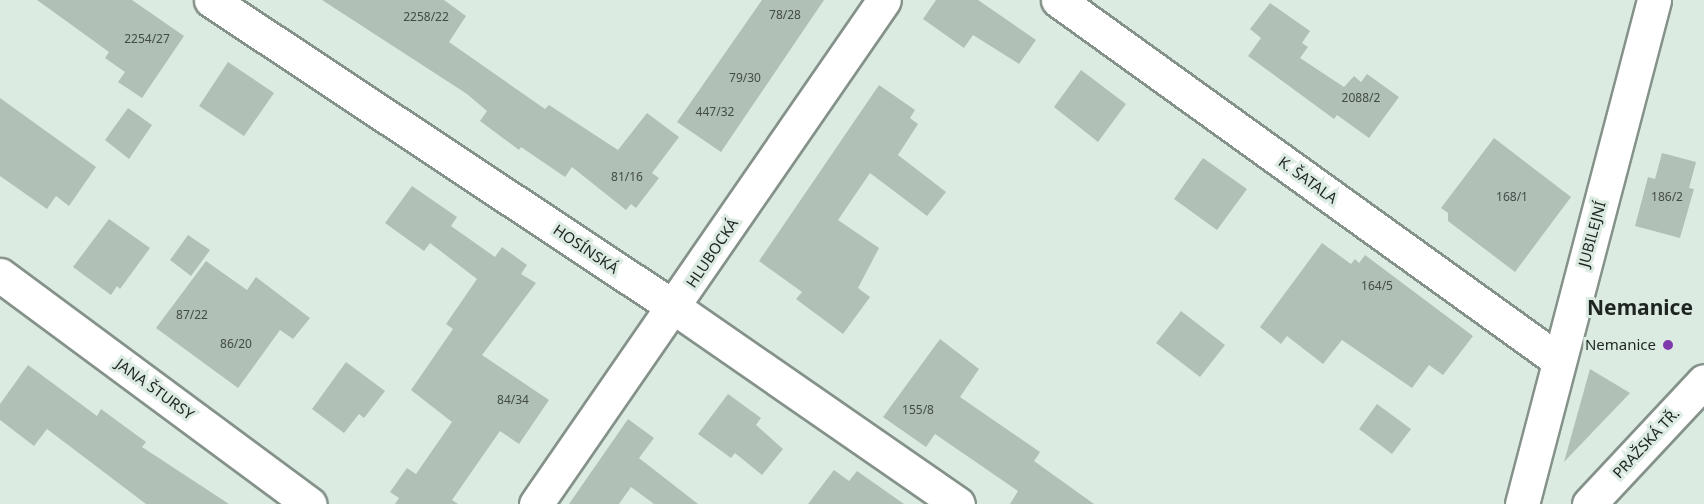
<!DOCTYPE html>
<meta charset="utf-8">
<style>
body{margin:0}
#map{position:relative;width:1704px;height:504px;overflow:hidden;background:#dcebe2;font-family:"Noto Sans",sans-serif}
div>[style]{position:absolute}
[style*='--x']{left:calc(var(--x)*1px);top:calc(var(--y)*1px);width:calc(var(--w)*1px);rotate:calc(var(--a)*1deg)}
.building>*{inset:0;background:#b1c0b7}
.roads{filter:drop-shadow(2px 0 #85928a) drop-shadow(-2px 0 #85928a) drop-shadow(0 2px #85928a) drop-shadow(0 -2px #85928a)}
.minor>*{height:33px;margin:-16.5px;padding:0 16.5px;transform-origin:16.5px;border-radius:16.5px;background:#fff}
.major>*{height:33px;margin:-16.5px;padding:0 16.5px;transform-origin:16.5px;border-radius:16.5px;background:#fff}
.dots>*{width:16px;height:16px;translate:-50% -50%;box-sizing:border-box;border:3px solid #dcebe2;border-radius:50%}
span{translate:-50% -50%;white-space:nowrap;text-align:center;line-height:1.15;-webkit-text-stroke:6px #dcebe2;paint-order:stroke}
.number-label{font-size:12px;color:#434b46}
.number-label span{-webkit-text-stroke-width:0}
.street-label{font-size:15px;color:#1e2420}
.poi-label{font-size:15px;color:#1e2420}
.right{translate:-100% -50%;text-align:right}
.district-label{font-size:21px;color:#1e2420;font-weight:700}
</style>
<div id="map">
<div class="building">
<div style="clip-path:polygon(37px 0,132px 0,184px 36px,142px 98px,118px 82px,125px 72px,105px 58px,109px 52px)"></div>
<div style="clip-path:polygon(322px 0,444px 0,466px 16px,449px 42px,545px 109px,549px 105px,618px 150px,647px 113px,679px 137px,652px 173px,659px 178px,636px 208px,631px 204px,626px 210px,572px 167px,565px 177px,521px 147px,519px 150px,480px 121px,487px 111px,467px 94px)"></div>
<div style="clip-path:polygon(762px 0,824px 0,721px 152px,677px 122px)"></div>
<div style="clip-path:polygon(936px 0,978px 0,1036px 40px,1019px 64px,973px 35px,964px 48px,923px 19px)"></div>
<div style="clip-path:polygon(1270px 3px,1310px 31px,1302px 43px,1308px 47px,1300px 58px,1344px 87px,1354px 76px,1361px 82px,1367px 74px,1399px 97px,1369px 138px,1337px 115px,1334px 119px,1248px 56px,1261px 38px,1250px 29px)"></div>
<div style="clip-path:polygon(228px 62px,274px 93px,244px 136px,199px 106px)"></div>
<div style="clip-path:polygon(1081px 70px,1126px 104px,1098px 142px,1054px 107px)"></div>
<div style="clip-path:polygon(879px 85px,915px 110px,910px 118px,918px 124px,898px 155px,946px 192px,927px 216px,870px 173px,838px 220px,879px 248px,858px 288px,870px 297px,843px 334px,796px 299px,802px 292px,759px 261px)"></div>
<div style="clip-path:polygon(0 98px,96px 167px,69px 206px,56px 196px,47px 209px,0 176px)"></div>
<div style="clip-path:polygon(128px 108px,152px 125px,129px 159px,105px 140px)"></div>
<div style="clip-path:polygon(1494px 138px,1571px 197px,1515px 272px,1448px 221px,1448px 213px,1441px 208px)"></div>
<div style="clip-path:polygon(1662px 153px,1696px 162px,1689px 188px,1694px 189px,1680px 238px,1635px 226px,1648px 177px,1655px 179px)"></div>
<div style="clip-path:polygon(1203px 158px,1247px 189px,1217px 230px,1174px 199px)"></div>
<div style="clip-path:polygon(412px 186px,457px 217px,451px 226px,495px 257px,502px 247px,527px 265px,521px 274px,536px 283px,482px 355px,549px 400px,519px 444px,500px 431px,452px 500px,458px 504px,395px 504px,399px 498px,390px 492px,407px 468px,416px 474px,452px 422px,411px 390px,453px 329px,446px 324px,477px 279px,430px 243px,424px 251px,385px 223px)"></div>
<div style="clip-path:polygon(109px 219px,150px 248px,120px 289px,117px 286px,111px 295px,73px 267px)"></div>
<div style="clip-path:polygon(188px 235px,210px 250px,191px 276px,170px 260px)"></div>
<div style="clip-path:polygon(1322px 243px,1351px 264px,1355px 259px,1359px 263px,1365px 255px,1473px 336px,1443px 375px,1429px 365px,1412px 388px,1342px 340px,1323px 364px,1287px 336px,1281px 344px,1260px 327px)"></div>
<div style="clip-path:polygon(206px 261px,247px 290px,256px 277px,310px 318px,293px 339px,280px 330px,238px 388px,156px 328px)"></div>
<div style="clip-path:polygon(1181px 311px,1225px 345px,1200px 377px,1156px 343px)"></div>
<div style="clip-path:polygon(940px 339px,979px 369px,960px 397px,1040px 452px,1034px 461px,1094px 504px,1010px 504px,1018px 491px,935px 434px,926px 447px,883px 417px)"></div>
<div style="clip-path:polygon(346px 362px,385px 391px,364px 418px,359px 414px,344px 433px,312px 409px)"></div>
<div style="clip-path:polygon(28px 365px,97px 416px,101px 409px,146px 442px,142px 447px,229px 504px,146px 504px,47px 429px,34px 446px,0 420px,0 404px)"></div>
<div style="clip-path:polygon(1590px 369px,1630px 393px,1564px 462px)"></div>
<div style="clip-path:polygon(728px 394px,761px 418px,756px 425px,783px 449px,762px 475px,735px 453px,731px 458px,698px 434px)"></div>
<div style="clip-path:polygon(1377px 404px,1411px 429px,1392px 454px,1359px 429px)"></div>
<div style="clip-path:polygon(628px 419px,654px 438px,639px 458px,698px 504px,654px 504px,631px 487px,619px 504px,569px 504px)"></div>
<div style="clip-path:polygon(834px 470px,849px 481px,857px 471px,904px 504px,808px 504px)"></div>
</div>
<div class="roads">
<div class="minor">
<div style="--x:211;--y:0;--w:557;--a:33.58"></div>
<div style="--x:675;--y:308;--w:344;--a:34.7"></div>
<div style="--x:1058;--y:0;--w:616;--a:35.75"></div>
<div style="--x:0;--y:275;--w:385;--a:36.5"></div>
<div style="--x:536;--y:504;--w:612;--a:-55.38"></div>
<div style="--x:1522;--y:504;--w:521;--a:-75.32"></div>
</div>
<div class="major">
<div style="--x:1589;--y:504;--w:168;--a:-46.9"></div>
</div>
</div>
<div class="dots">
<div style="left:1668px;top:345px;background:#7f39ac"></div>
</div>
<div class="number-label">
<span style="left:785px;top:15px">78/28</span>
<span style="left:426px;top:17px">2258/22</span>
<span style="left:147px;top:39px">2254/27</span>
<span style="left:745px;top:78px">79/30</span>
<span style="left:1361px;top:98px">2088/2</span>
<span style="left:715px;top:112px">447/32</span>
<span style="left:627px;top:177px">81/16</span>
<span style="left:1512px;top:197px">168/1</span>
<span style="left:1667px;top:197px">186/2</span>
<span style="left:1377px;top:286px">164/5</span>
<span style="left:192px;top:315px">87/22</span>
<span style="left:236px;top:344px">86/20</span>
<span style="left:513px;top:400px">84/34</span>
<span style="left:918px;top:410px">155/8</span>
</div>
<div class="street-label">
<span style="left:1308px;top:180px;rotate:36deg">K. ŠATALA</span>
<span style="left:1592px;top:234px;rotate:-75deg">JUBILEJNÍ</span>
<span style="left:586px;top:249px;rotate:34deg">HOSÍNSKÁ</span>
<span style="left:712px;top:253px;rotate:-56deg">HLUBOCKÁ</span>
<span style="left:155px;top:389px;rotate:36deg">JANA ŠTURSY</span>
<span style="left:1646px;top:443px;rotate:-47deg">PRAŽSKÁ TŘ.</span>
</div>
<div class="poi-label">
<span class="right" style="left:1656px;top:345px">Nemanice</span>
</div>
<div class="district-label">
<span style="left:1640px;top:307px">Nemanice</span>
</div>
</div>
